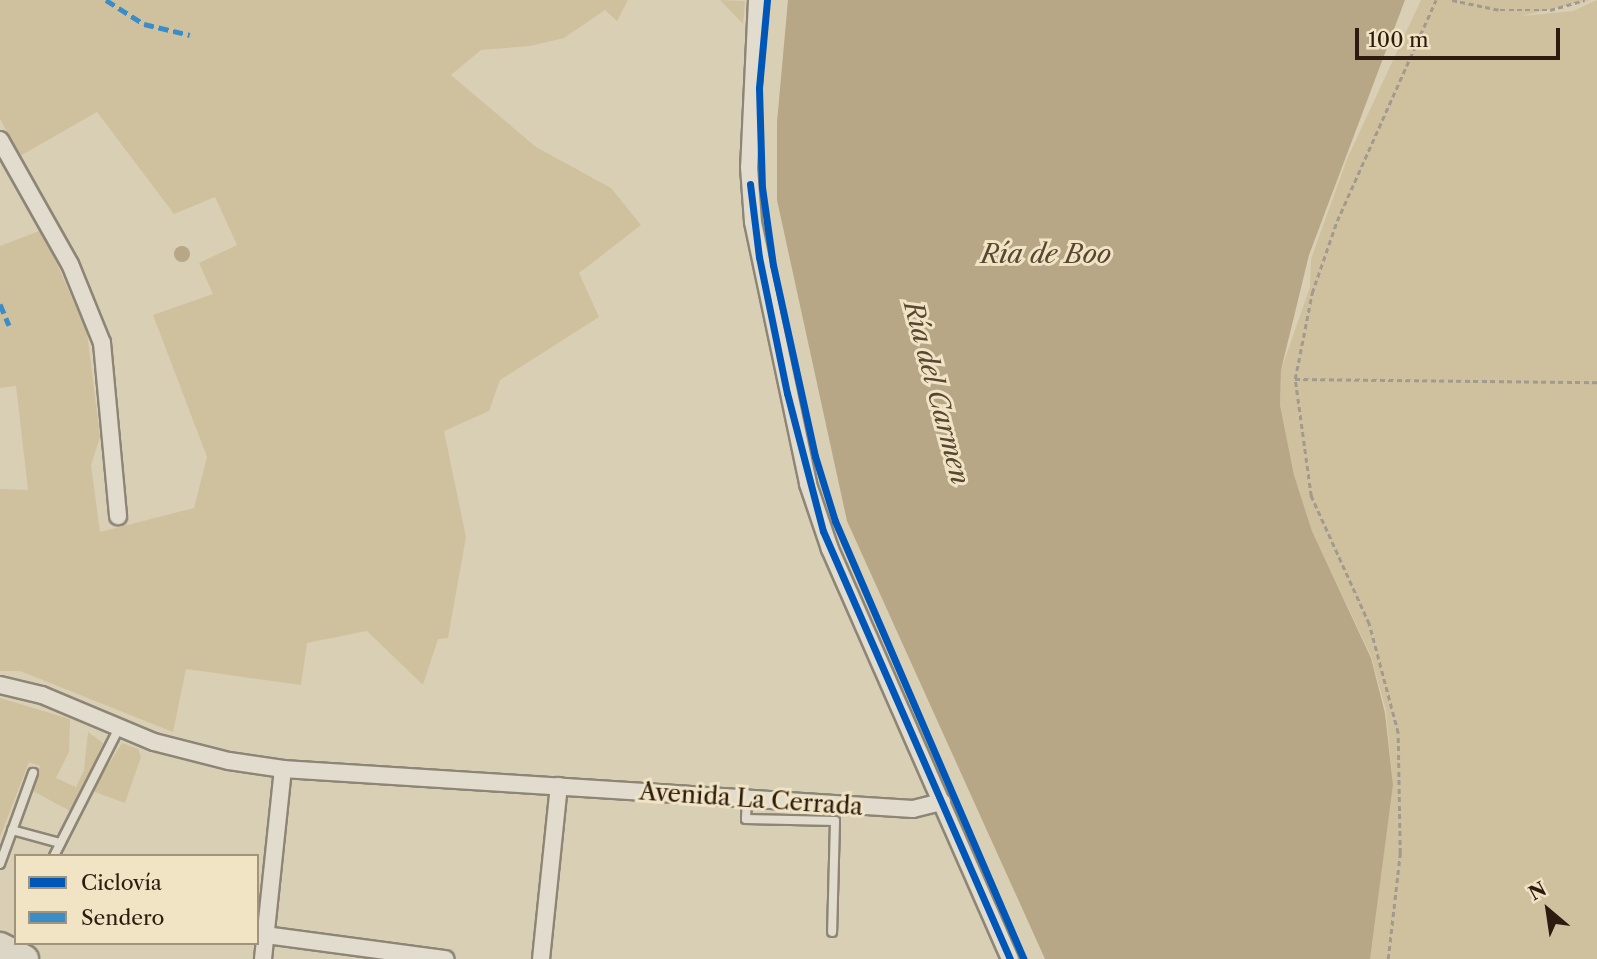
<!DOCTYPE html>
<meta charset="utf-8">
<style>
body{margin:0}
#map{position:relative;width:1597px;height:959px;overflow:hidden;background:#d9cfb5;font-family:"Libre Caslon Text",serif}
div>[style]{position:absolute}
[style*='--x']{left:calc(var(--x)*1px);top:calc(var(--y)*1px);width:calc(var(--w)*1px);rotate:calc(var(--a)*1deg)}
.green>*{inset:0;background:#d0c19e}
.water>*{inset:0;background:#b7a786}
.round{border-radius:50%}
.path>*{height:2.5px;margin-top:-1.25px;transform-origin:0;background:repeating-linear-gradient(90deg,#a09a8f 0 5px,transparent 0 8.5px)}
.roads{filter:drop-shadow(2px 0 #8d8575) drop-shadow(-2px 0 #8d8575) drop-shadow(0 2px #8d8575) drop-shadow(0 -2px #8d8575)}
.service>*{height:8px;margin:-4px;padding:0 4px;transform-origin:4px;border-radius:4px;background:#e1dcce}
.minor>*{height:16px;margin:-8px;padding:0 8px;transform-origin:8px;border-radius:8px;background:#e1dcce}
.motorway>*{height:28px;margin:-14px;padding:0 14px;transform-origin:14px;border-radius:14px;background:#dcd6c7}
.quiet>*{height:5px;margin-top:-2.5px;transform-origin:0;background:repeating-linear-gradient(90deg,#3b8dc7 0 10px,transparent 0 15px)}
.cycleway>*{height:7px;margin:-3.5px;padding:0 3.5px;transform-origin:3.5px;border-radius:3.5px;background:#0057b8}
span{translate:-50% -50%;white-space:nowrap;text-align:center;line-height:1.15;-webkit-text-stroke:6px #f0e4c5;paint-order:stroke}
.street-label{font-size:24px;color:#2c1b0e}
.water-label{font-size:26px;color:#574631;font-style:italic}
.legend{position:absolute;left:14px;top:854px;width:245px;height:91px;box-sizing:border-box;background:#f0e4c5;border:2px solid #a2947c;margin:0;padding:9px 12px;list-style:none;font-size:21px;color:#2c1b0e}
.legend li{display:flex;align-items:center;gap:14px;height:35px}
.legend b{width:35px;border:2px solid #a2947c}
.north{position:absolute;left:1513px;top:875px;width:70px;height:70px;-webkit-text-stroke:5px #f0e4c5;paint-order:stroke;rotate:331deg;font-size:19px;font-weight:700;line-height:28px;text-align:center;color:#2c1b0e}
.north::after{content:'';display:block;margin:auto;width:24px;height:32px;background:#2c1b0e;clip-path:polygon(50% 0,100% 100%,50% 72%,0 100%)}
.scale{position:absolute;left:1355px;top:28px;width:205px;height:32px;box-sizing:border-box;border:4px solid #2c1b0e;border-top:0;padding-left:9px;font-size:21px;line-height:24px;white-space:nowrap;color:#2c1b0e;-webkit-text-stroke:5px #f0e4c5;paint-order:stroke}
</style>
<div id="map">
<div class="green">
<div style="clip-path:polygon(0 0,628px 0,617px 21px,605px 10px,564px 38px,530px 46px,481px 50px,451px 75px,536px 147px,611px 188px,641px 225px,579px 273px,599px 317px,500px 380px,489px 411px,444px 431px,466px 537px,448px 638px,438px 639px,423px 685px,367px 631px,307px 643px,301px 685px,186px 669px,173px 732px,20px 671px,0 671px,0 489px,28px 490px,16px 386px,0 388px,0 246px,42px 230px,87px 332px,100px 437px,91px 465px,100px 532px,194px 508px,207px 457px,153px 315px,213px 294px,199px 263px,237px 245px,215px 197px,174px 214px,97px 112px,20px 156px,0 119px)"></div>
<div style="clip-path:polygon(720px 0,745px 1px,743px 24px)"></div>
<div style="clip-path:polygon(1421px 0,1590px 0,1521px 16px,1573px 11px,1597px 0,1597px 959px,1369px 959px,1393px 785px,1386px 711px,1371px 656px,1312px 531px,1294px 475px,1280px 405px,1281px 370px,1310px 287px,1311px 259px,1347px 159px)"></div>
<div style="clip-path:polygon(0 698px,70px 719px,69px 752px,56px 778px,76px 787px,84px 770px,88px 732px,103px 743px,72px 812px,31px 790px,40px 766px,29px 762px,0 837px)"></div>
<div style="clip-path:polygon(122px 743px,138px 749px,141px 757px,125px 803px,92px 791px)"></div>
</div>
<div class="water">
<div style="clip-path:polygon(788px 0,1405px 0,1309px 255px,1281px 370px,1280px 405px,1294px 475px,1312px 531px,1371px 658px,1385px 713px,1393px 785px,1370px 959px,1045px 959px,847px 521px,777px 200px,777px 122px)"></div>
<div class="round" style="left:174px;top:246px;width:16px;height:16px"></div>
</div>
<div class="path">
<div style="--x:1452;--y:0;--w:49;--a:11.8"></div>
<div style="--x:1500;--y:10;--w:50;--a:0"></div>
<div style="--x:1550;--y:10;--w:36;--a:-16"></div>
<div style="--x:1295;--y:379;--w:302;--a:0.6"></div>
<div style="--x:1388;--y:959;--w:107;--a:-83.5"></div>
<div style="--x:1400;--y:853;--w:120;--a:-91"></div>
<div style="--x:1398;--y:733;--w:113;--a:-104.9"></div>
<div style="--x:1369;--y:624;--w:141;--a:-114.4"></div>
<div style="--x:1311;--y:496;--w:118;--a:-97.8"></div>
<div style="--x:1295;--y:379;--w:88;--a:-78.8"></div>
<div style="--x:1312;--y:293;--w:76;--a:-70.9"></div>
<div style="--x:1337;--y:221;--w:242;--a:-65.9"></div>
</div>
<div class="roads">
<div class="service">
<div style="--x:747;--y:799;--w:20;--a:93"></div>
<div style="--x:746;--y:819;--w:89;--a:1.3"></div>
<div style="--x:835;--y:821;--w:111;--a:91.5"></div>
<div style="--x:12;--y:830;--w:50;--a:15.2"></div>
<div style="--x:54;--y:856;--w:144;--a:-63.1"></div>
<div style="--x:0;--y:864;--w:97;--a:-70.1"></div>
</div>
<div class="minor">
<div style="--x:757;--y:0;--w:167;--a:92.7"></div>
<div style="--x:749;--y:167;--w:55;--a:85.8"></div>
<div style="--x:753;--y:222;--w:268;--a:78.1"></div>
<div style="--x:808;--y:484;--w:69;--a:71.3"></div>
<div style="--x:830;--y:549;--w:448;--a:66.3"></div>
<div style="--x:0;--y:140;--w:142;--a:60.6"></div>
<div style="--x:70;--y:264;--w:85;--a:67.9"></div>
<div style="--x:102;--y:343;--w:174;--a:84.7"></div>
<div style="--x:0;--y:685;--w:43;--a:13.4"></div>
<div style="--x:42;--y:695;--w:121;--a:22.8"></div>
<div style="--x:154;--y:742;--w:77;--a:14.2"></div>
<div style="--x:229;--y:761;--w:55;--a:8.4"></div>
<div style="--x:283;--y:769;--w:631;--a:3.63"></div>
<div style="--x:913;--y:809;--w:30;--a:-14"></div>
<div style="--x:265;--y:935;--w:182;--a:7.6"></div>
<div style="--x:263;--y:959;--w:191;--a:-84"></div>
<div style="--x:541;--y:959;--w:174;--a:-84.1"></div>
</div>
<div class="motorway">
<div style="--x:0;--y:947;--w:27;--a:27"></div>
</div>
</div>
<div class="quiet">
<div style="--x:106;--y:0;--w:45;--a:32.3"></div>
<div style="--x:144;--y:24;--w:47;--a:13.4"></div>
<div style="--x:0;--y:304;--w:23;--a:67"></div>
</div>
<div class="cycleway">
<div style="--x:767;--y:0;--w:88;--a:95.2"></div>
<div style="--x:759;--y:88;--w:99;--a:88.3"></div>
<div style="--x:762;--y:187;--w:79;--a:82"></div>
<div style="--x:773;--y:265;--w:196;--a:77.6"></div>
<div style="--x:815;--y:456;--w:68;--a:72.9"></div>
<div style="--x:835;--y:521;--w:477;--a:66.7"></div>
<div style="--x:750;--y:184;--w:74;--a:83"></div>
<div style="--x:759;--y:257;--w:139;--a:78.4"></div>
<div style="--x:787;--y:393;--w:143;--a:75.4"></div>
<div style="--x:823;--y:531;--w:467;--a:66.4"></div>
</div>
<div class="street-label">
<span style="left:751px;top:799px;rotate:4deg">Avenida La Cerrada</span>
</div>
<div class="water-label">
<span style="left:1046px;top:255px">Ría de Boo</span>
<span style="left:936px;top:393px;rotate:75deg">Ría del Carmen</span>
</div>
<ul class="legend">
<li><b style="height:9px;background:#0057b8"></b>Ciclovía</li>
<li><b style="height:9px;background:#3b8dc7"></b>Sendero</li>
</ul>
<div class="north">N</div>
<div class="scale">100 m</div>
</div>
